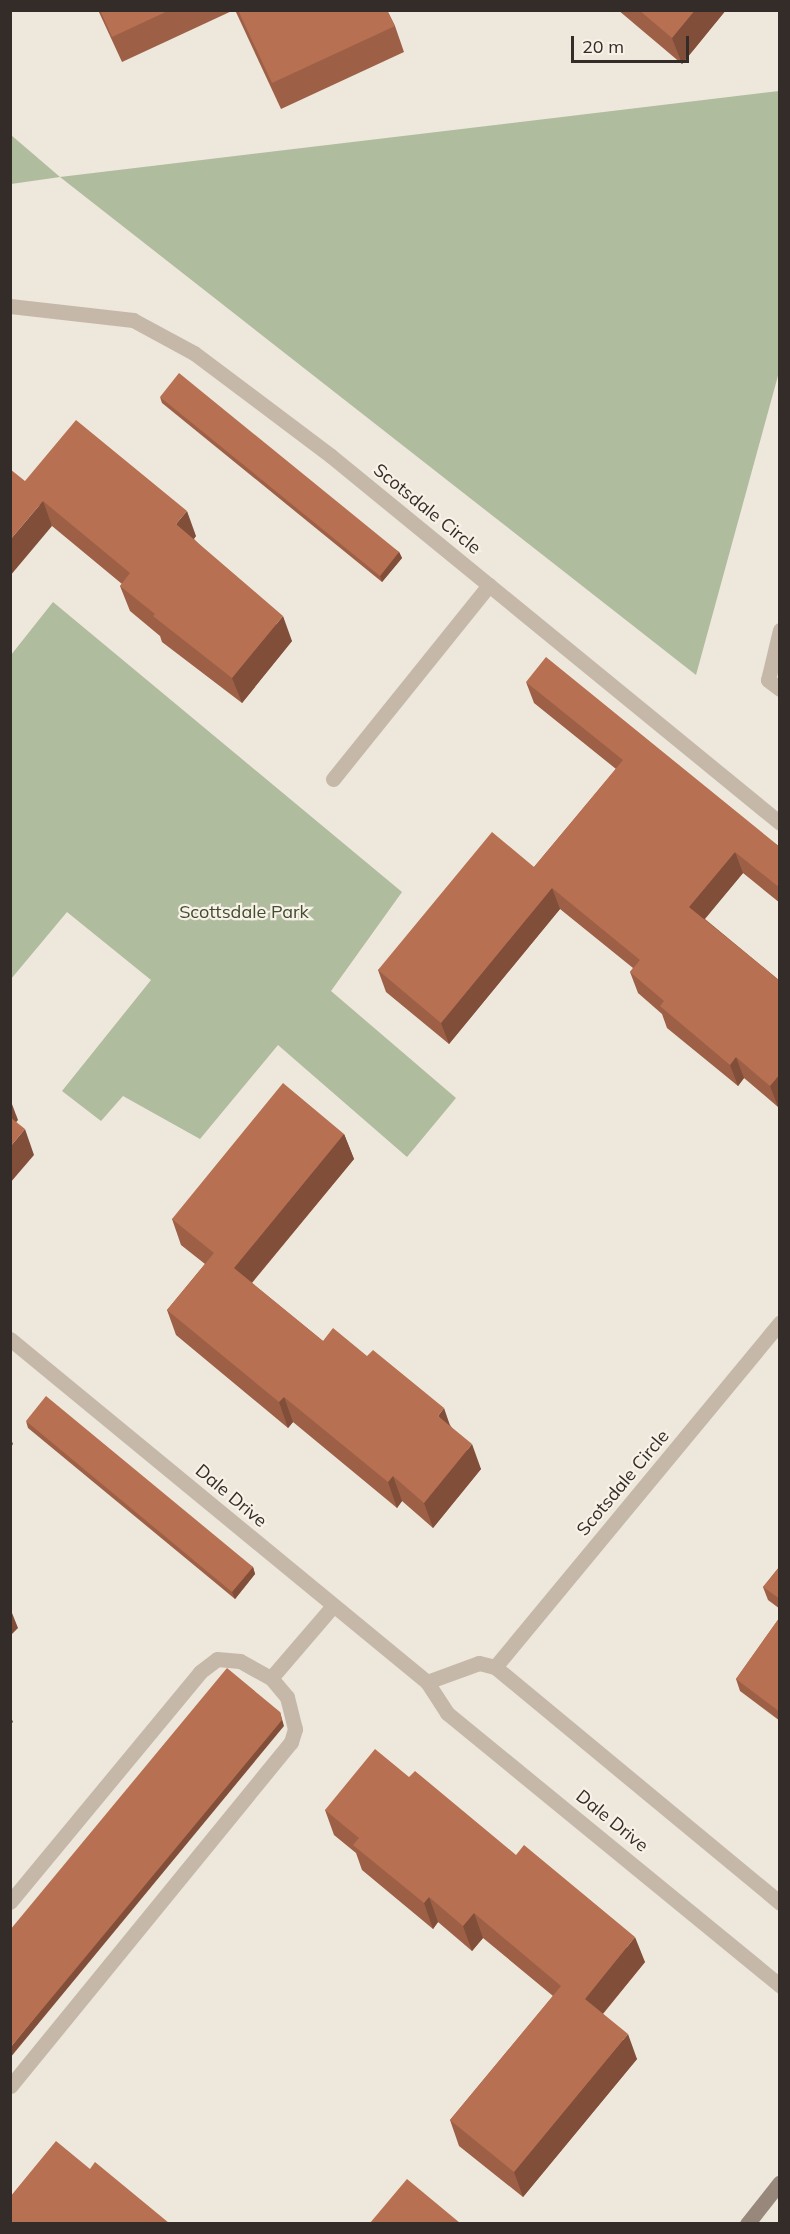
<!DOCTYPE html>
<style>
body{margin:0}
#map{position:relative;width:790px;height:2234px;overflow:hidden;background:#eee7db;font-family:Mulish,sans-serif}
div>[style]{position:absolute}
[style*='--x']{left:calc(var(--x)*1px);top:calc(var(--y)*1px);width:calc(var(--w)*1px);rotate:calc(var(--a)*1deg)}
.green>*{inset:0;background:#afbc9d}
.lane>*{height:15px;margin:-7.5px;padding:0 7.5px;transform-origin:7.5px;border-radius:7.5px;background:#c5b8a9}
.street>*{height:15px;margin:-7.5px;padding:0 7.5px;transform-origin:7.5px;border-radius:7.5px;background:#c5b8a9}
.secondary>*{height:15px;margin:-7.5px;padding:0 7.5px;transform-origin:7.5px;border-radius:7.5px;background:#98877b}
.wall>*{inset:0;background:#9d6046}
.shaded-wall>*{inset:0;background:#804e39}
.building>*{inset:0;background:#b77051}
span{translate:-50% -50%;white-space:nowrap;text-align:center;line-height:1.15;-webkit-text-stroke:4.5px #f7f1e7;paint-order:stroke}
.street-label{font-size:18px;color:#332c28}
.park-label{font-size:18px;color:#414e2f}
.frame{position:absolute;inset:0;border:12px solid #332c28;pointer-events:none}
.scale{position:absolute;left:571px;top:36px;width:118px;height:27px;box-sizing:border-box;border:3px solid #332c28;border-top:0;padding-left:8px;font-size:18px;line-height:21px;white-space:nowrap;color:#332c28;-webkit-text-stroke:4px #f7f1e7;paint-order:stroke}
</style>
<div id="map">
<div class="green">
<div style="clip-path:polygon(779px 91px,779px 372px,696px 675px,60px 177px,11px 184px,11px 135px,60px 177px)"></div>
<div style="clip-path:polygon(53px 602px,402px 892px,331px 991px,456px 1098px,407px 1157px,278px 1045px,200px 1139px,123px 1096px,101px 1121px,62px 1091px,151px 980px,67px 912px,11px 979px,11px 655px)"></div>
</div>
<div class="lane">
<div style="--x:780;--y:630;--w:51;--a:103.5"></div>
<div style="--x:768;--y:680;--w:15;--a:37"></div>
<div style="--x:333;--y:779;--w:249;--a:-51.2"></div>
<div style="--x:271;--y:1678;--w:95;--a:-49.3"></div>
<div style="--x:10;--y:1902;--w:298;--a:-50.4"></div>
<div style="--x:200;--y:1672;--w:21;--a:-37"></div>
<div style="--x:217;--y:1659;--w:23;--a:5"></div>
<div style="--x:240;--y:1661;--w:35;--a:29"></div>
<div style="--x:271;--y:1678;--w:25;--a:50"></div>
<div style="--x:287;--y:1697;--w:33;--a:76"></div>
<div style="--x:295;--y:1729;--w:14;--a:107"></div>
<div style="--x:291;--y:1742;--w:444;--a:129.2"></div>
</div>
<div class="street">
<div style="--x:10;--y:306;--w:124;--a:6.5"></div>
<div style="--x:133;--y:320;--w:69;--a:28.4"></div>
<div style="--x:194;--y:353;--w:171;--a:36.9"></div>
<div style="--x:331;--y:456;--w:580;--a:39.26"></div>
<div style="--x:10;--y:1339;--w:540;--a:39.44"></div>
<div style="--x:427;--y:1682;--w:37;--a:57"></div>
<div style="--x:447;--y:1713;--w:431;--a:39.3"></div>
<div style="--x:495;--y:1667;--w:447;--a:-50.4"></div>
<div style="--x:427;--y:1682;--w:55;--a:-20.1"></div>
<div style="--x:479;--y:1663;--w:16;--a:14"></div>
<div style="--x:495;--y:1667;--w:370;--a:39.6"></div>
</div>
<div class="secondary">
<div style="--x:747;--y:2224;--w:53;--a:-51.8"></div>
</div>
<div class="wall">
<div style="clip-path:polygon(98px 10px,234px 10px,122px 62px)"></div>
<div style="clip-path:polygon(235px 10px,387px 10px,395px 26px,404px 52px,281px 109px)"></div>
<div style="clip-path:polygon(618px 10px,726px 10px,682px 64px)"></div>
<div style="clip-path:polygon(160px 397px,399px 552px,402px 558px,382px 582px,162px 403px)"></div>
<div style="clip-path:polygon(25px 481px,196px 536px,194px 539px,292px 641px,242px 703px,162px 642px,160px 636px,130px 611px,120px 586px,122px 584px,52px 526px)"></div>
<div style="clip-path:polygon(526px 682px,780px 847px,780px 903px,743px 873px,705px 919px,780px 981px,778px 1107px,744px 1078px,738px 1086px,667px 1028px,662px 1014px,638px 993px,630px 972px,633px 968px,560px 909px,449px 1044px,386px 992px,378px 970px,534px 867px,616px 769px,534px 703px)"></div>
<div style="clip-path:polygon(344px 1134px,354px 1159px,252px 1283px,323px 1341px,450px 1425px,481px 1469px,433px 1528px,402px 1501px,397px 1508px,293px 1422px,288px 1428px,176px 1335px,167px 1310px,205px 1264px,181px 1245px,172px 1219px)"></div>
<div style="clip-path:polygon(26px 1421px,253px 1567px,255px 1574px,235px 1599px,28px 1428px)"></div>
<div style="clip-path:polygon(780px 1566px,780px 1609px,768px 1600px,763px 1587px)"></div>
<div style="clip-path:polygon(780px 1617px,780px 1721px,740px 1691px,736px 1679px)"></div>
<div style="clip-path:polygon(409px 1777px,645px 1962px,603px 2014px,637px 2059px,523px 2197px,459px 2146px,450px 2120px,553px 1996px,483px 1938px,472px 1951px,438px 1922px,433px 1929px,362px 1870px,356px 1853px,334px 1835px,325px 1810px)"></div>
</div>
<div class="shaded-wall">
<div style="clip-path:polygon(695px 10px,726px 10px,682px 64px,672px 38px)"></div>
<div style="clip-path:polygon(43px 501px,52px 526px,10px 576px,10px 540px)"></div>
<div style="clip-path:polygon(187px 511px,196px 536px,185px 549px,176px 524px)"></div>
<div style="clip-path:polygon(399px 552px,402px 558px,382px 582px,380px 576px)"></div>
<div style="clip-path:polygon(283px 616px,292px 641px,242px 703px,232px 678px)"></div>
<div style="clip-path:polygon(735px 852px,743px 873px,697px 928px,689px 907px)"></div>
<div style="clip-path:polygon(552px 888px,560px 909px,449px 1044px,441px 1023px)"></div>
<div style="clip-path:polygon(736px 1057px,744px 1078px,738px 1086px,730px 1065px)"></div>
<div style="clip-path:polygon(780px 1074px,780px 1105px,778px 1107px,770px 1086px)"></div>
<div style="clip-path:polygon(10px 1099px,18px 1120px,10px 1129px)"></div>
<div style="clip-path:polygon(25px 1129px,34px 1155px,10px 1183px,10px 1147px)"></div>
<div style="clip-path:polygon(344px 1134px,354px 1159px,243px 1293px,234px 1268px)"></div>
<div style="clip-path:polygon(284px 1397px,293px 1422px,288px 1428px,279px 1402px)"></div>
<div style="clip-path:polygon(444px 1408px,453px 1434px,438px 1416px)"></div>
<div style="clip-path:polygon(10px 1437px,13px 1444px,10px 1448px)"></div>
<div style="clip-path:polygon(472px 1444px,481px 1469px,433px 1528px,424px 1503px)"></div>
<div style="clip-path:polygon(393px 1476px,402px 1501px,397px 1508px,388px 1482px)"></div>
<div style="clip-path:polygon(253px 1567px,255px 1574px,235px 1599px,232px 1592px)"></div>
<div style="clip-path:polygon(10px 1608px,18px 1628px,10px 1636px)"></div>
<div style="clip-path:polygon(280px 1712px,284px 1726px,10px 2058px,10px 2048px)"></div>
<div style="clip-path:polygon(10px 1715px,13px 1722px,10px 1725px)"></div>
<div style="clip-path:polygon(429px 1897px,438px 1922px,433px 1929px,424px 1903px)"></div>
<div style="clip-path:polygon(474px 1913px,483px 1938px,472px 1951px,463px 1926px)"></div>
<div style="clip-path:polygon(635px 1937px,645px 1962px,594px 2024px,585px 1999px)"></div>
<div style="clip-path:polygon(628px 2034px,637px 2059px,523px 2197px,514px 2172px)"></div>
</div>
<div class="building">
<div style="clip-path:polygon(100px 10px,170px 10px,112px 37px)"></div>
<div style="clip-path:polygon(238px 10px,387px 10px,395px 26px,272px 83px)"></div>
<div style="clip-path:polygon(639px 10px,695px 10px,672px 38px)"></div>
<div style="clip-path:polygon(179px 373px,399px 552px,380px 576px,160px 397px)"></div>
<div style="clip-path:polygon(76px 420px,187px 511px,176px 524px,283px 616px,232px 678px,153px 616px,155px 614px,120px 586px,130px 573px,43px 501px,10px 540px,10px 469px,25px 481px)"></div>
<div style="clip-path:polygon(546px 657px,780px 847px,780px 888px,735px 852px,689px 907px,780px 981px,780px 1074px,770px 1086px,736px 1057px,730px 1065px,660px 1006px,664px 1001px,630px 972px,640px 960px,552px 888px,441px 1023px,378px 970px,492px 832px,534px 867px,623px 760px,526px 682px)"></div>
<div style="clip-path:polygon(283px 1083px,344px 1134px,234px 1268px,323px 1341px,333px 1328px,367px 1356px,373px 1350px,444px 1408px,438px 1416px,472px 1444px,424px 1503px,393px 1476px,388px 1482px,284px 1397px,279px 1402px,167px 1310px,214px 1253px,172px 1219px)"></div>
<div style="clip-path:polygon(10px 1117px,25px 1129px,10px 1147px)"></div>
<div style="clip-path:polygon(46px 1396px,253px 1567px,232px 1592px,26px 1421px)"></div>
<div style="clip-path:polygon(780px 1566px,780px 1599px,763px 1587px)"></div>
<div style="clip-path:polygon(780px 1617px,780px 1712px,736px 1679px)"></div>
<div style="clip-path:polygon(227px 1668px,280px 1712px,282px 1720px,10px 2048px,10px 1930px)"></div>
<div style="clip-path:polygon(375px 1749px,409px 1777px,415px 1771px,516px 1855px,524px 1845px,635px 1937px,585px 1999px,628px 2034px,514px 2172px,450px 2120px,561px 1986px,474px 1913px,463px 1926px,429px 1897px,424px 1903px,353px 1845px,359px 1838px,325px 1810px)"></div>
<div style="clip-path:polygon(56px 2141px,90px 2169px,95px 2162px,169px 2223px,10px 2223px,10px 2197px)"></div>
<div style="clip-path:polygon(407px 2179px,460px 2223px,370px 2223px)"></div>
</div>
<div class="street-label">
<span style="left:427px;top:509px;rotate:39deg">Scotsdale Circle</span>
<span style="left:623px;top:1483px;rotate:-50deg">Scotsdale Circle</span>
<span style="left:231px;top:1496px;rotate:40deg">Dale Drive</span>
<span style="left:612px;top:1821px;rotate:39deg">Dale Drive</span>
</div>
<div class="park-label">
<span style="left:244px;top:912px">Scottsdale Park</span>
</div>
<div class="frame"></div>
<div class="scale">20 m</div>
</div>
